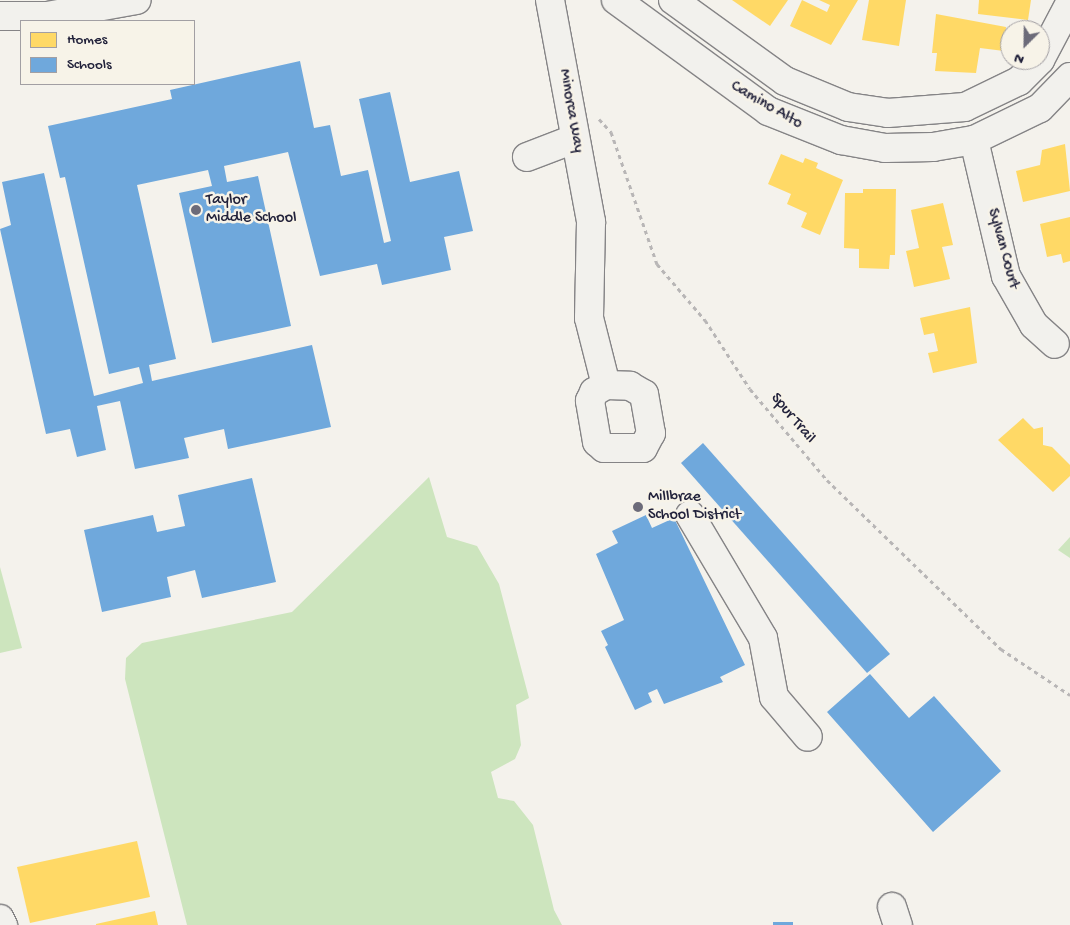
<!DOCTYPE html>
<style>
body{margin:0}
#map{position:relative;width:1070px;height:925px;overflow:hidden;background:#f4f2ec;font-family:"Gochi Hand",sans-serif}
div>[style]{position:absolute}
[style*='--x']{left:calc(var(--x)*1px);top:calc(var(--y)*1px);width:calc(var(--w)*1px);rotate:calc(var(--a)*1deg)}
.green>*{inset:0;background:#cde5be}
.homes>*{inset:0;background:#ffd966}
.schools>*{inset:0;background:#6fa8dc}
.path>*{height:3px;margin-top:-1.5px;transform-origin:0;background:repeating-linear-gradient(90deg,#b8b6b6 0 4px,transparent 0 8px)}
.roads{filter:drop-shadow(1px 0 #858486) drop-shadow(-1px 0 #858486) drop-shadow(0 1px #858486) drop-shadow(0 -1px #858486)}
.minor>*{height:28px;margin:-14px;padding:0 14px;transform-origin:14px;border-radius:14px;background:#f2f1ed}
.dots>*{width:14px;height:14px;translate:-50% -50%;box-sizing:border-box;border:2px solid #f7f3e8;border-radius:50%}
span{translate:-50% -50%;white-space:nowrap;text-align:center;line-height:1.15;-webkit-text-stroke:5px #f7f3e8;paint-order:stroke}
.street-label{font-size:16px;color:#22223b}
.poi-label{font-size:16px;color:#22223b}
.left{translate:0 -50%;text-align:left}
.legend{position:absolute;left:20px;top:20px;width:175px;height:65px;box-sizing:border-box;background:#f7f3e8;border:1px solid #a29fa3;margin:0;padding:6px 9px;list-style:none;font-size:15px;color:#22223b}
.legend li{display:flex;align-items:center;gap:10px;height:25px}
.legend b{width:25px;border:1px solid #a29fa3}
.north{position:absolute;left:1000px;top:20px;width:50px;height:50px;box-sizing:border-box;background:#f7f3e8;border:1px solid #a29fa3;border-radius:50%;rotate:203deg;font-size:14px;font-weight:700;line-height:20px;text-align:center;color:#22223b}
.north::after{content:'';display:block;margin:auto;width:18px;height:22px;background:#6c6b79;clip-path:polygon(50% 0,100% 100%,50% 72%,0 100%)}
</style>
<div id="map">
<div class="green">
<div style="clip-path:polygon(429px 477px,447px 537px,477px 546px,499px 584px,529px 698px,516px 705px,521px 745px,515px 759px,491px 772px,498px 798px,514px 801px,533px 825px,554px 910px,562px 925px,187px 925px,125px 679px,126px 658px,142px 643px,292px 612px)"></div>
<div style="clip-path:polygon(1070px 537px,1070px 558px,1058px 550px)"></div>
<div style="clip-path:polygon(0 567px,22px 648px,0 653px)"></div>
</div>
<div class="homes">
<div style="clip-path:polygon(732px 0,788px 0,770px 26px)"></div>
<div style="clip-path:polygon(802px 0,827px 12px,830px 5px,819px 0,858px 0,831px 45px,790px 26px)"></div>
<div style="clip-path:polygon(869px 0,906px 0,899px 46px,862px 40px)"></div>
<div style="clip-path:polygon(979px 0,1031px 0,1028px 20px,978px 14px)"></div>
<div style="clip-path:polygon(936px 14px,1006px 27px,1004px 51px,980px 48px,976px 73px,935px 71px,937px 53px,932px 53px)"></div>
<div style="clip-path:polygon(1065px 144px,1070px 191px,1023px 202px,1016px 171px,1040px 165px,1042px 150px)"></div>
<div style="clip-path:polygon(781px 154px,803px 163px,805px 158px,818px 163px,816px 168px,843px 180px,820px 235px,801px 227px,807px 213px,787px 204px,791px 194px,768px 184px)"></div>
<div style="clip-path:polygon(863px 189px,896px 189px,895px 255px,890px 255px,889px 269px,859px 268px,859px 249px,844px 248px,845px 193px,863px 193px)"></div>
<div style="clip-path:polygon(943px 203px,953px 245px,942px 247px,950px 279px,914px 287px,906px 251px,919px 248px,911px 210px)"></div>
<div style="clip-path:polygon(1070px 217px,1070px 261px,1063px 263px,1061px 254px,1047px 257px,1040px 224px)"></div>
<div style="clip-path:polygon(970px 307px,977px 363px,933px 373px,928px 353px,938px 351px,934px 333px,924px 335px,920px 318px)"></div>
<div style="clip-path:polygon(1023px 418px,1034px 429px,1043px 427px,1043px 445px,1052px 447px,1070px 465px,1070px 476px,1053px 492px,998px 440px)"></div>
<div style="clip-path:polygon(137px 841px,150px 897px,30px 923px,17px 867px)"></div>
<div style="clip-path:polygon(155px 911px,158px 925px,96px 925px,96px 924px)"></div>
</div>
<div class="schools">
<div style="clip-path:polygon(300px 61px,314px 128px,330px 125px,341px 176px,368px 170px,384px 243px,391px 241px,359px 99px,390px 92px,410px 182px,459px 171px,473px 231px,444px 237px,451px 270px,382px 285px,377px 264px,320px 276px,288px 152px,224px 166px,227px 182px,258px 176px,291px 326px,212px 343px,179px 193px,212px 186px,208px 170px,137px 185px,176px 359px,149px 365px,152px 381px,312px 345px,331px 427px,228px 449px,224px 429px,184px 438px,189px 458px,135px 469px,120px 401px,97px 406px,106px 450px,77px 457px,70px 429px,46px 434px,0 229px,11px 225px,2px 182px,44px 173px,94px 396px,143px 383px,139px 367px,109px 374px,65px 177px,60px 178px,48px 126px,172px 99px,170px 90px)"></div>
<div style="clip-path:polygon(703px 443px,890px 654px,867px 673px,681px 463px)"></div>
<div style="clip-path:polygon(252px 478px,276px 582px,202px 598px,195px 570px,167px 577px,171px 597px,102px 612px,84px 530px,153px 515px,157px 532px,185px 526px,178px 495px)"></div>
<div style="clip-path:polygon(646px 515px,652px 528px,674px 518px,745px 665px,720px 677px,723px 682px,664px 704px,657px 689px,648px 693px,652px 702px,635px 710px,605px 647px,608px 645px,601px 631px,624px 620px,596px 554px,618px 543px,612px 531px)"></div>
<div style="clip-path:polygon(870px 674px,909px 718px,934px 696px,1001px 771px,933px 832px,827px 712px)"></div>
<div style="clip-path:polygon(773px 922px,793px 922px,793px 925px,773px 925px)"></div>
</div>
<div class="path">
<div style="--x:599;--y:119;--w:18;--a:47"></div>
<div style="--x:611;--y:132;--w:140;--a:70.8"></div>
<div style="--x:657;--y:264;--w:74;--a:49.4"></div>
<div style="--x:705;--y:320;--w:82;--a:56.9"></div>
<div style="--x:750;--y:389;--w:119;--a:49.8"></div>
<div style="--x:827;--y:480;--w:243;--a:44.2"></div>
<div style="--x:1001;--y:649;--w:83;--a:33.7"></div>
</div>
<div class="roads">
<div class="minor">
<div style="--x:550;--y:0;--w:226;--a:79.5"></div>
<div style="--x:591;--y:222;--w:96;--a:91.2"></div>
<div style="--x:589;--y:318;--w:69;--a:75.8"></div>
<div style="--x:616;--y:0;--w:188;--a:36.1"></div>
<div style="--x:768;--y:111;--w:79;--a:21.7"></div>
<div style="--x:841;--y:140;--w:45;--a:10.3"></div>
<div style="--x:885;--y:148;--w:48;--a:-1.2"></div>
<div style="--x:933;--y:147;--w:42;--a:-9.7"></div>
<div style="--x:974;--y:140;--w:73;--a:-25.9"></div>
<div style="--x:1040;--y:108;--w:43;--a:-45.9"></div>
<div style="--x:673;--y:0;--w:138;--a:35.9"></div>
<div style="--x:785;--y:81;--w:68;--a:22.4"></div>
<div style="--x:848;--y:107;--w:40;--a:8.5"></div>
<div style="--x:888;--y:113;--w:77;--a:-4.5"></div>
<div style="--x:965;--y:107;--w:60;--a:-25.7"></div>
<div style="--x:1019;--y:81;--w:30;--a:-45"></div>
<div style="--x:0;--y:16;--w:47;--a:0"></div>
<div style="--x:47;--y:16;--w:91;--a:-10.1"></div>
<div style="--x:1040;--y:60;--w:64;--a:-62.2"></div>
<div style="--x:974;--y:140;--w:140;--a:76.8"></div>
<div style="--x:1006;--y:276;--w:56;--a:60.3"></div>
<div style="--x:1034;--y:325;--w:28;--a:42"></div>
<div style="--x:527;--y:157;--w:50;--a:-21"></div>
<div style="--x:606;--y:385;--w:24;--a:2"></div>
<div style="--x:630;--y:386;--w:16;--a:30"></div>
<div style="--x:644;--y:394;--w:40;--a:80"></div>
<div style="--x:651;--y:433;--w:17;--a:118"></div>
<div style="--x:643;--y:448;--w:39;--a:180"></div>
<div style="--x:604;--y:448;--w:9;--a:-139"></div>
<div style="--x:597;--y:442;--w:42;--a:-99.7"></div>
<div style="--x:590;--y:401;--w:10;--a:-66"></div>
<div style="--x:594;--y:392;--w:14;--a:-30"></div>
<div style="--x:690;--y:515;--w:143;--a:59.3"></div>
<div style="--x:763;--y:638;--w:60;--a:79.4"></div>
<div style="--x:774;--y:697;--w:52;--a:49.6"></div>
<div style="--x:892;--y:907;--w:19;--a:72"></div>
<div style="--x:0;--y:919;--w:7;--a:63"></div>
</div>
</div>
<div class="dots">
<div style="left:196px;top:210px;background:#6c6b79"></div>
<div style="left:638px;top:507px;background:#6c6b79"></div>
</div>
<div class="street-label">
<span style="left:766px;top:106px;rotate:30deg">Camino Alto</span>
<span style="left:570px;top:111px;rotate:80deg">Minorca Way</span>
<span style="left:1002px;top:249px;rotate:74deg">Sylvan Court</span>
<span style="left:792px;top:419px;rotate:50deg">Spur Trail</span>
</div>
<div class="poi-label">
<span class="left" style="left:206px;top:210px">Taylor<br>Middle School</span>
<span class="left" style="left:648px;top:507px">Millbrae<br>School District</span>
</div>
<ul class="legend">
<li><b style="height:14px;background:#ffd966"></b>Homes</li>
<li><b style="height:14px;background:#6fa8dc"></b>Schools</li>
</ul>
<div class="north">N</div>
</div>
